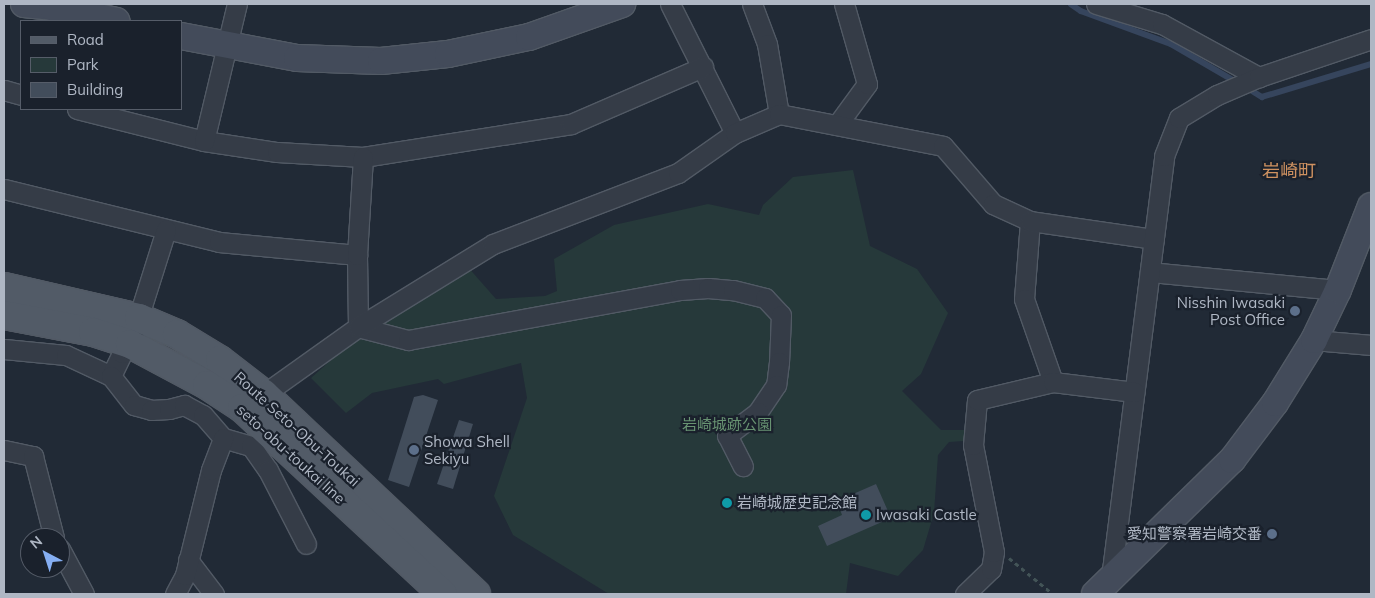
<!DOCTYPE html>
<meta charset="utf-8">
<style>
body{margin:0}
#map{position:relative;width:1375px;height:598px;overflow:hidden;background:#212a36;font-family:Mulish,"Noto Sans JP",sans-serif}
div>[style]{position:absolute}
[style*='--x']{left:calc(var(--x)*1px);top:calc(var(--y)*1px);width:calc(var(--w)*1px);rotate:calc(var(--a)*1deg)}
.green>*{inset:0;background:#26393a}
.stream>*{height:5.5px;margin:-2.75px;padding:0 2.75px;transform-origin:2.75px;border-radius:2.75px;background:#36455d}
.building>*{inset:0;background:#424d5b}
.path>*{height:3px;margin-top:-1.5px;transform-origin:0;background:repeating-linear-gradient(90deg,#435457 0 4px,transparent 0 8px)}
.roads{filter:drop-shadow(1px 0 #525a65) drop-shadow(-1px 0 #525a65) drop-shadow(0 1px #525a65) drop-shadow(0 -1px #525a65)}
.street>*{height:19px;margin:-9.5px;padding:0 9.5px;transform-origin:9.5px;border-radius:9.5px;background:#353c47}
.secondary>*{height:26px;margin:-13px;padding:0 13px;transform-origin:13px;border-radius:13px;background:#434b5a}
.primary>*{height:28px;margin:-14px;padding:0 14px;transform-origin:14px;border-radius:14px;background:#525b67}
.dots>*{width:14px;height:14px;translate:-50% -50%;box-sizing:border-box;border:2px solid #1a212c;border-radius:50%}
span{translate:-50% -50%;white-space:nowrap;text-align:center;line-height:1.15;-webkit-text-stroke:4.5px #1a212c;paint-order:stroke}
.poi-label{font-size:15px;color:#afb7c4}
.right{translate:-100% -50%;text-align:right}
.left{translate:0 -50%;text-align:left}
.park-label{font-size:15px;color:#689372}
.street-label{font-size:15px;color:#afb7c4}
.quarter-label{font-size:18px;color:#ce9160}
.frame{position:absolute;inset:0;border:5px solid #afb7c4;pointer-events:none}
.legend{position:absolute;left:20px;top:20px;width:162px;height:90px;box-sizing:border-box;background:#1a212c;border:1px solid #565d69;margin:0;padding:6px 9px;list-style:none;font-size:15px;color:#afb7c4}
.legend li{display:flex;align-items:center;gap:10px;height:25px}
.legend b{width:25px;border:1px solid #565d69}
.north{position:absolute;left:20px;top:528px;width:50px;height:50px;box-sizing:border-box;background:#1a212c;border:1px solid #565d69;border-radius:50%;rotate:320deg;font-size:14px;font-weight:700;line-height:20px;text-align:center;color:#afb7c4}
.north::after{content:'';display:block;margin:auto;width:18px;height:22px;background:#85aef2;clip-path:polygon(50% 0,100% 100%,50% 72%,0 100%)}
</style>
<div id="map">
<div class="green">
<div style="clip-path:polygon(853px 170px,870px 246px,917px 269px,948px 313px,921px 374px,902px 391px,941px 430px,971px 430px,978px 440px,949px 442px,938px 455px,934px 513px,923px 550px,898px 576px,850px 563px,846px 594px,609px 594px,513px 535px,494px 496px,527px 398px,521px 363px,444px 384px,438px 379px,372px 393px,346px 413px,311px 378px,367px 328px,467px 266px,496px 299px,545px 296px,557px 291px,554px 259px,614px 225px,708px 204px,759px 215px,763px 205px,793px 177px)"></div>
</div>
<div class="stream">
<div style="--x:1071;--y:4;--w:12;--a:35"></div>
<div style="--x:1081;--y:11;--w:96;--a:20.1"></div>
<div style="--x:1171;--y:44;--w:78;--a:30.2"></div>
<div style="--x:1246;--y:87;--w:19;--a:32"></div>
<div style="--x:1262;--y:97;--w:114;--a:-16.8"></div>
</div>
<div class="building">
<div style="clip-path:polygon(423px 395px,438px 400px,409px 487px,388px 480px,414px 397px)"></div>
<div style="clip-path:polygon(459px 420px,473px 424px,453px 489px,437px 484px)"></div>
<div style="clip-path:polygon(876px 484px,891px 518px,827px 546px,818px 526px,842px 515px,837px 501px)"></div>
</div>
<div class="path">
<div style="--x:1009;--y:558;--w:57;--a:39.3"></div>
</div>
<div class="roads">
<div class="street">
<div style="--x:670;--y:4;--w:144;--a:63.3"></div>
<div style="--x:752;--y:4;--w:43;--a:69.4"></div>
<div style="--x:767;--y:44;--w:71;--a:80.3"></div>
<div style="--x:1096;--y:4;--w:69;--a:16.9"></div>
<div style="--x:1162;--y:24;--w:111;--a:28.7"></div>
<div style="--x:4;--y:90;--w:18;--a:16"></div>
<div style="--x:77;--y:109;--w:131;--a:14.1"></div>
<div style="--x:204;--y:141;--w:74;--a:8.6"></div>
<div style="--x:277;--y:152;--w:86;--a:3.3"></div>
<div style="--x:363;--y:157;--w:211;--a:-9"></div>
<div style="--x:571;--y:124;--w:144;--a:-23.4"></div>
<div style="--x:837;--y:125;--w:51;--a:-53.8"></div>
<div style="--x:867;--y:84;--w:83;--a:-106"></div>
<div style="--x:204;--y:141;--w:141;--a:-76.5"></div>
<div style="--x:4;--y:189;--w:221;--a:13.8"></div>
<div style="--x:219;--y:242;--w:139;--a:5.4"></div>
<div style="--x:1030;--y:221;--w:78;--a:94.4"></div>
<div style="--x:1024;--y:299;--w:88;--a:70.7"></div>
<div style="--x:1150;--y:272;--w:189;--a:5.5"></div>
<div style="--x:358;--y:327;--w:52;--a:14.6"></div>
<div style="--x:408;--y:340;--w:277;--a:-10.4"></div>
<div style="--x:680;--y:290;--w:28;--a:-4"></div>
<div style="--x:708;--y:288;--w:25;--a:5"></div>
<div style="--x:733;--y:290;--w:33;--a:14"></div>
<div style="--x:765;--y:298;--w:23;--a:47"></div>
<div style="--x:781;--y:315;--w:47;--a:92.4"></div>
<div style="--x:779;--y:362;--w:23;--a:97"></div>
<div style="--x:776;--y:385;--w:32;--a:124"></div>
<div style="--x:758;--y:412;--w:39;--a:143"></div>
<div style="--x:727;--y:435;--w:35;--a:63"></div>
<div style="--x:358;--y:327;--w:72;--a:-90.8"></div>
<div style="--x:357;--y:255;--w:98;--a:-86.5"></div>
<div style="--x:1314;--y:340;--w:57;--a:5"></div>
<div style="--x:4;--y:349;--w:62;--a:5.5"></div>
<div style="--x:66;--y:355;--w:50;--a:25"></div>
<div style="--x:111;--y:376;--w:25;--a:-64"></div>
<div style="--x:122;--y:353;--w:12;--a:-48"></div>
<div style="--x:130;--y:344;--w:120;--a:-72.5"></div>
<div style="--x:111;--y:376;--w:37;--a:52"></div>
<div style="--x:134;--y:405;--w:18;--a:16"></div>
<div style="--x:151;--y:410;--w:18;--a:-3"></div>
<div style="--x:169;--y:409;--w:16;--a:-15"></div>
<div style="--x:184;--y:405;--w:21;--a:28"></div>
<div style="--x:203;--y:415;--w:30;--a:49"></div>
<div style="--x:223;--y:438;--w:29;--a:16"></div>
<div style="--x:251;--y:446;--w:29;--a:55"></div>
<div style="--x:268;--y:470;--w:83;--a:62.8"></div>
<div style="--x:264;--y:394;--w:115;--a:-35.5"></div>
<div style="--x:358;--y:327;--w:158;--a:-31.6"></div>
<div style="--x:493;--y:244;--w:198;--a:-21"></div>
<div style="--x:678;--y:173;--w:70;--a:-35.1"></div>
<div style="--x:735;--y:133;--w:48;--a:-23.4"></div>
<div style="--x:779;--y:114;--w:167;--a:11"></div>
<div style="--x:943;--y:146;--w:77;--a:49.2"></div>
<div style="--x:993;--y:204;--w:41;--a:24.7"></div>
<div style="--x:1030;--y:221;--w:125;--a:8.3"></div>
<div style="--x:4;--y:450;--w:30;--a:12"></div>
<div style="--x:33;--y:456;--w:85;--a:75.6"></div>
<div style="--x:60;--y:549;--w:51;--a:61.9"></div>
<div style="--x:188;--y:560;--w:43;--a:52.6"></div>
<div style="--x:1111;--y:578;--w:425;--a:-82.8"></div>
<div style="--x:1164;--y:156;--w:41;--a:-68.5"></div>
<div style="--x:1179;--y:118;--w:44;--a:-31.2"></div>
<div style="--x:1217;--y:95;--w:46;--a:-23.2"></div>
<div style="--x:1259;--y:77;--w:118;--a:-18.7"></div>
<div style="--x:175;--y:594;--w:21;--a:-62"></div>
<div style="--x:185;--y:575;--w:108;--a:-76.1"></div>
<div style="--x:211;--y:470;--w:34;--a:-69"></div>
<div style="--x:965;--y:594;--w:36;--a:-44"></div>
<div style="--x:991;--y:569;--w:17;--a:-80"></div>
<div style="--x:994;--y:552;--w:109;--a:-101.1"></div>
<div style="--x:973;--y:445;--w:45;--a:-84.9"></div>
<div style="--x:977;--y:400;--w:78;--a:-13.3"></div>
<div style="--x:1053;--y:382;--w:82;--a:7"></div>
</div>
<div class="secondary">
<div style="--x:24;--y:4;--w:28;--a:6"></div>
<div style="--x:52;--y:7;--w:66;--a:12.3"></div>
<div style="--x:181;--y:36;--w:118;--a:10.7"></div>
<div style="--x:297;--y:58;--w:84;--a:2"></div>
<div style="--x:381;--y:61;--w:67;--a:-6"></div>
<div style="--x:448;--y:54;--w:83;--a:-11.9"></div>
<div style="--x:529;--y:37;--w:99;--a:-19.5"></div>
<div style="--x:1095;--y:594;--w:192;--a:-44.4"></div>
<div style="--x:1232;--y:460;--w:71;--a:-53"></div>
<div style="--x:1275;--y:403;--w:74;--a:-58.2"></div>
<div style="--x:1314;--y:340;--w:55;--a:-64.4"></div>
<div style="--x:1338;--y:290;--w:90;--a:-68.6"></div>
</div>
<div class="primary">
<div style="--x:4;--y:287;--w:139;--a:12.9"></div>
<div style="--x:139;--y:318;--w:41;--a:22.8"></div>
<div style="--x:177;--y:334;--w:50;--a:31.2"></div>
<div style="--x:220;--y:360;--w:56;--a:37.7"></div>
<div style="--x:264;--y:394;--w:291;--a:43.3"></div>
<div style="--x:4;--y:315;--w:91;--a:10.8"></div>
<div style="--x:93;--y:332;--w:39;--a:18"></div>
<div style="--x:130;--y:344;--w:87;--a:28"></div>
<div style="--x:207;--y:385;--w:42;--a:33.3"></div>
<div style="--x:242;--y:408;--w:274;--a:42.8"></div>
</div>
</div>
<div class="dots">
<div style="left:1295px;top:311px;background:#5c6f8a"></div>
<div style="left:414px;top:450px;background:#5c6f8a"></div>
<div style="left:727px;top:503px;background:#0f9aa8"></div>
<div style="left:866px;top:515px;background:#0f9aa8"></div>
<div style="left:1272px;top:534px;background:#5c6f8a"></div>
</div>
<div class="poi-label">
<span class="right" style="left:1285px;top:311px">Nisshin Iwasaki<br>Post Office</span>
<span class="left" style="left:424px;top:450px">Showa Shell<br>Sekiyu</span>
<span class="left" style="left:737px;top:503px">岩崎城歴史記念館</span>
<span class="left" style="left:876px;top:515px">Iwasaki Castle</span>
<span class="right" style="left:1262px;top:534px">愛知警察署岩崎交番</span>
</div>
<div class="park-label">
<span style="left:727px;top:425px">岩崎城跡公園</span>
</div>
<div class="street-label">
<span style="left:297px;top:429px;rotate:42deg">Route Seto-Obu-Toukai</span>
<span style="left:291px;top:454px;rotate:42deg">seto-obu-toukai line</span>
</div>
<div class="quarter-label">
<span style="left:1289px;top:171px">岩崎町</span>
</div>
<div class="frame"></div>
<ul class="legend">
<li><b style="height:6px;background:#525b67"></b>Road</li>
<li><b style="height:14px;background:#26393a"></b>Park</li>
<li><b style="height:14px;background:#424d5b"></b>Building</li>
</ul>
<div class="north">N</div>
</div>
